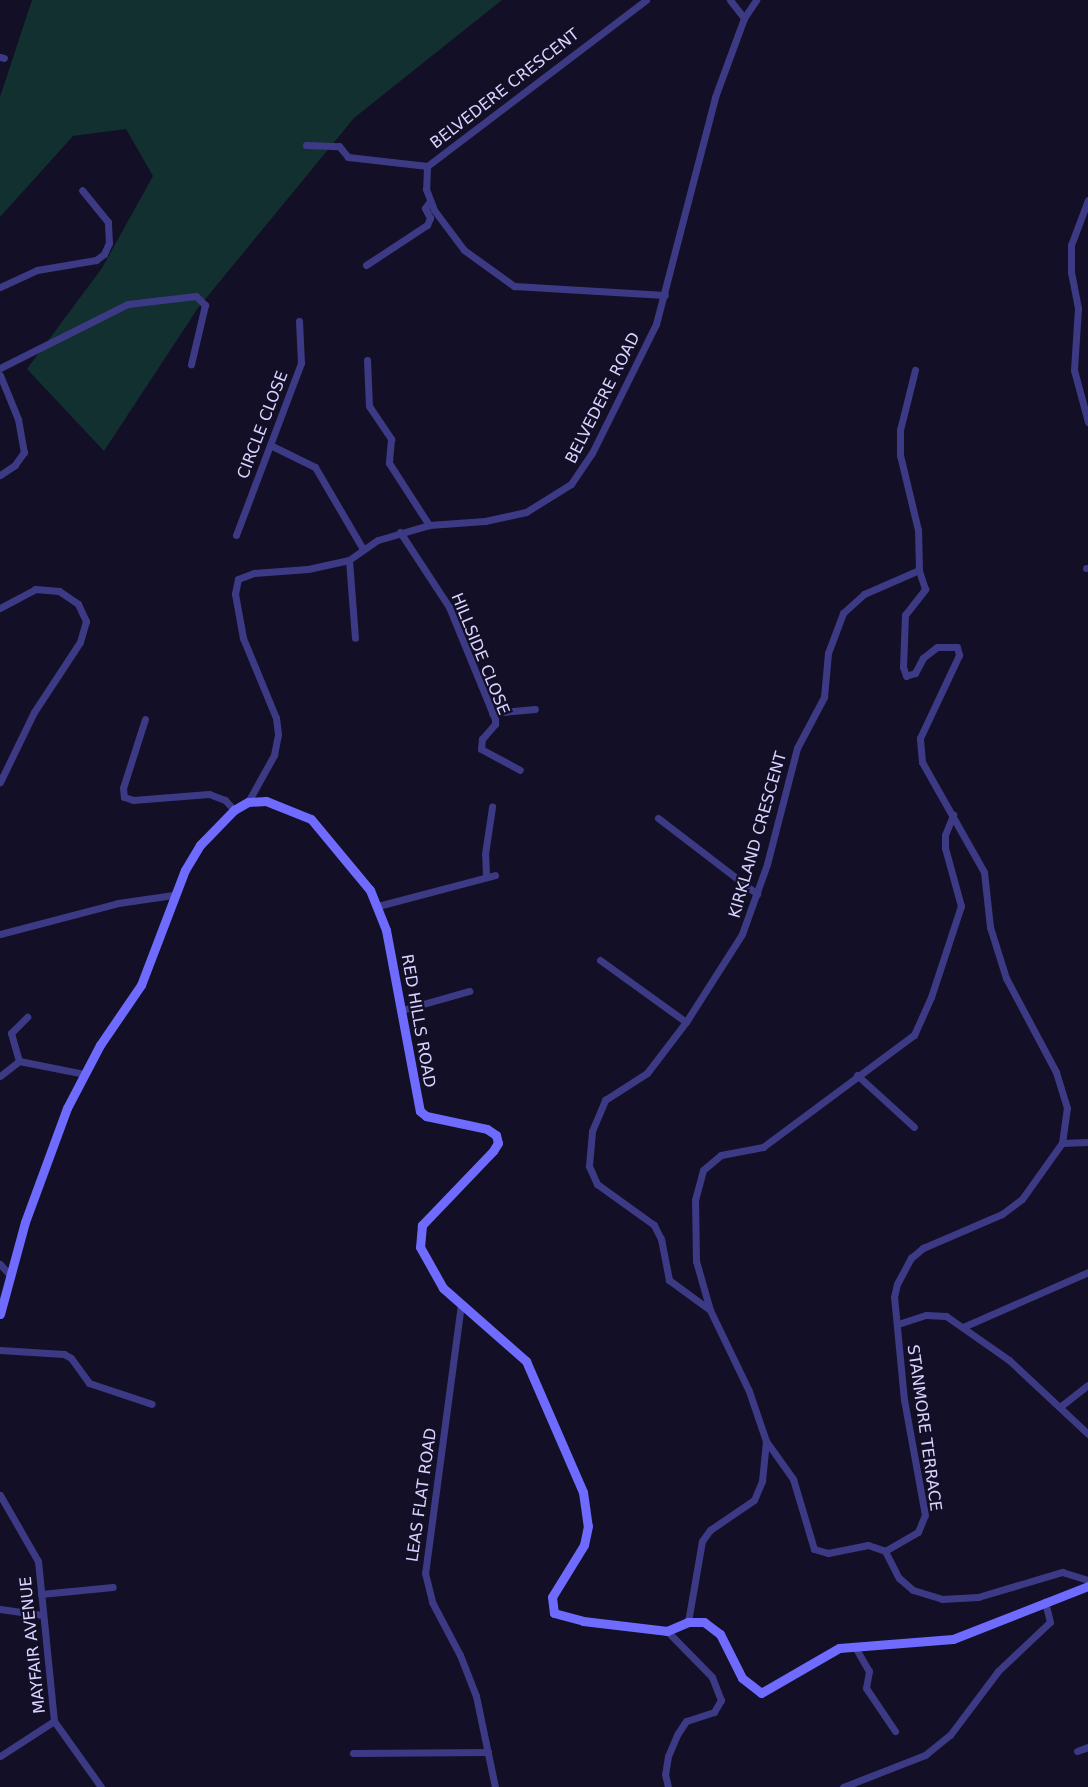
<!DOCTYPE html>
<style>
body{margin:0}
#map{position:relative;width:1088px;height:1787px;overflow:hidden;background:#130f26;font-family:"DejaVu Sans",sans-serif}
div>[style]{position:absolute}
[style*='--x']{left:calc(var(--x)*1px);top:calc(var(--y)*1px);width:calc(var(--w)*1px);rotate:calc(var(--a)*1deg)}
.green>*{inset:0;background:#12302f}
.street>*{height:7px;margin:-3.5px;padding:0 3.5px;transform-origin:3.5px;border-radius:3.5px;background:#3d3a85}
.secondary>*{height:9px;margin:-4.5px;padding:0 4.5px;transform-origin:4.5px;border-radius:4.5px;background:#6f6bff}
span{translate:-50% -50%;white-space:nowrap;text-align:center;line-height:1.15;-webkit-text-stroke:4.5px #130f26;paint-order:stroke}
.street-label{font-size:16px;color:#d9d4ff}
</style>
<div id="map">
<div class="green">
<div style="clip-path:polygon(32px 0,502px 0,354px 118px,198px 308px,104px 451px,27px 369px,102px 268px,153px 176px,126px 129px,73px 136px,0 217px,0 97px)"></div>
</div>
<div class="street">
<div style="--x:646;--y:0;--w:275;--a:142.8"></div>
<div style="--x:427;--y:166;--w:23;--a:92"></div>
<div style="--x:426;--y:189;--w:22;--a:69"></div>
<div style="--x:434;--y:210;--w:50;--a:53.1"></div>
<div style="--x:464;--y:250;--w:62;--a:35.8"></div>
<div style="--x:514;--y:286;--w:151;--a:3.4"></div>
<div style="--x:730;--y:0;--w:23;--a:52"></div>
<div style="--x:0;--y:57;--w:4;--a:14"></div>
<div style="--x:306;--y:145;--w:33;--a:2"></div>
<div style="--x:339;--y:146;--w:14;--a:51"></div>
<div style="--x:348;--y:157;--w:80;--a:6.5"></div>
<div style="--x:1088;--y:200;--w:48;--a:110.7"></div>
<div style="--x:1071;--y:245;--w:27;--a:90"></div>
<div style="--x:1071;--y:272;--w:37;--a:79"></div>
<div style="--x:1078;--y:308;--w:62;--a:93.7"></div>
<div style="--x:1074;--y:370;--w:54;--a:74.9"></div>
<div style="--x:366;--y:265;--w:73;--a:-33.3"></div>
<div style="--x:427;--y:225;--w:8;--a:-67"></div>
<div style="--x:430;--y:218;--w:11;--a:-117"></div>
<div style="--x:425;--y:208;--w:9;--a:-54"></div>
<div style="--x:0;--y:287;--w:41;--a:-24.7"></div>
<div style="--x:37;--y:270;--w:60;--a:-9.6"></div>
<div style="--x:96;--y:260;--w:10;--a:-37"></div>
<div style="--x:104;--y:254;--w:12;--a:-66"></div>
<div style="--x:109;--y:243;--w:21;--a:-93"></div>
<div style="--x:108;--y:222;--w:41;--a:-129.1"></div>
<div style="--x:367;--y:360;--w:46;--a:87.5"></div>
<div style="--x:369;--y:406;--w:40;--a:56"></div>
<div style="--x:391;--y:439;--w:24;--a:95"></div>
<div style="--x:389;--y:463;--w:74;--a:57.2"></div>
<div style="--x:0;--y:368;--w:143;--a:-26.6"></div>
<div style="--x:128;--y:304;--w:68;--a:-6.7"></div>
<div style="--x:196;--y:296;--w:13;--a:45"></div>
<div style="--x:205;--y:305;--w:61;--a:103.3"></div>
<div style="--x:0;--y:375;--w:48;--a:67.8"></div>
<div style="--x:18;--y:419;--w:34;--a:80"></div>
<div style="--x:24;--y:452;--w:16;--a:125"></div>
<div style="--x:15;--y:465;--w:18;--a:146"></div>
<div style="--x:270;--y:445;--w:50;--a:26.1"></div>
<div style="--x:315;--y:467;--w:95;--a:59.7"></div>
<div style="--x:400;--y:532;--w:90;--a:56.8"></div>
<div style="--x:449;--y:607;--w:121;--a:67.7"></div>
<div style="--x:495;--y:719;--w:5;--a:90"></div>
<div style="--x:495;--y:724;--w:20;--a:131"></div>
<div style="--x:482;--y:739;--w:10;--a:96"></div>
<div style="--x:481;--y:749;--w:44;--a:28.3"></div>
<div style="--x:236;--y:535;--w:184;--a:-69.3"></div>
<div style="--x:301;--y:363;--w:42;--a:-92.7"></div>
<div style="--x:349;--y:560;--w:78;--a:85.6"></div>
<div style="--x:1086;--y:568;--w:2;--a:0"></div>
<div style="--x:0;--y:608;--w:40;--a:-28"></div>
<div style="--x:35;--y:589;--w:24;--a:5"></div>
<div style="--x:59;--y:591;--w:23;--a:34"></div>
<div style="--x:78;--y:604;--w:19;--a:65"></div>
<div style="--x:86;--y:621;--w:22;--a:106"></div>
<div style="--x:80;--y:642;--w:84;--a:123.3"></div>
<div style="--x:34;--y:712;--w:78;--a:115.9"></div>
<div style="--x:492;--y:713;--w:43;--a:-5.3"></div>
<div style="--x:145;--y:719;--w:72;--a:107.7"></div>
<div style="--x:123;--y:788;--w:9;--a:84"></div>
<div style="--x:124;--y:797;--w:9;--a:18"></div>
<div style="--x:133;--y:800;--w:76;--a:-4.5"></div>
<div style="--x:209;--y:794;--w:17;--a:21"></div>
<div style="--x:225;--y:800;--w:13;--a:48"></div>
<div style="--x:248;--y:802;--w:54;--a:-61"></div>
<div style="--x:274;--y:755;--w:21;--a:-79"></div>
<div style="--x:278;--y:734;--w:16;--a:-97"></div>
<div style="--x:276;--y:718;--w:87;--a:-112.4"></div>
<div style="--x:243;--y:638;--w:45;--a:-100.3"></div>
<div style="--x:235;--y:594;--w:15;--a:-79"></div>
<div style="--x:238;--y:579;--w:17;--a:-21"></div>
<div style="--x:254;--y:573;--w:54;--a:-4.2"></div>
<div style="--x:308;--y:569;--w:42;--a:-12.4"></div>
<div style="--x:349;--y:560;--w:35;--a:-35"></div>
<div style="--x:378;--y:540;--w:53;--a:-16.4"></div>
<div style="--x:429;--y:525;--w:56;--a:-4.1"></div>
<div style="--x:485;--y:521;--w:42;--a:-12.4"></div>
<div style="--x:526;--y:512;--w:53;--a:-31.9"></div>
<div style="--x:571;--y:484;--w:37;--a:-56"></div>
<div style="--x:592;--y:453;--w:144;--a:-63.6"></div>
<div style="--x:656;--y:324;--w:235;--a:-75.4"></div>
<div style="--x:715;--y:97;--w:84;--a:-69.8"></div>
<div style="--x:744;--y:18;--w:22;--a:-56"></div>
<div style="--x:658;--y:818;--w:125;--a:37.5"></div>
<div style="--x:486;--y:877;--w:23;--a:-92"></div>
<div style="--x:485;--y:854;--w:48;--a:-81.5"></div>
<div style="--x:378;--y:906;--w:121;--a:-14.8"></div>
<div style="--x:0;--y:934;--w:122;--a:-14.7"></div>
<div style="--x:118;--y:903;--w:56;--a:-8.3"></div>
<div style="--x:600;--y:960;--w:106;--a:35.8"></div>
<div style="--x:402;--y:1010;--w:70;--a:-15.8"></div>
<div style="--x:19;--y:1061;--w:29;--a:-106"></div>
<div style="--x:11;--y:1033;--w:23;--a:-45"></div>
<div style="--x:857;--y:1075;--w:77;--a:42.4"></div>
<div style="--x:0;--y:1076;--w:24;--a:-38"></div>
<div style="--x:19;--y:1061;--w:66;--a:11.3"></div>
<div style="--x:1062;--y:1143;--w:26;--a:-2"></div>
<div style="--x:0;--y:1264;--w:15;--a:48"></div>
<div style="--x:461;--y:1304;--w:271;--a:97.6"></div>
<div style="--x:425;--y:1573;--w:30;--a:76"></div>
<div style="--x:432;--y:1602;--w:60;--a:62.2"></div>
<div style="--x:460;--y:1655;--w:44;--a:68.7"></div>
<div style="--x:476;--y:1696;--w:93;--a:78.2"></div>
<div style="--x:710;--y:1310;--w:51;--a:-143.8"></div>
<div style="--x:669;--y:1280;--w:42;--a:-101"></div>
<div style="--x:661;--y:1239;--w:16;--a:-117"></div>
<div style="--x:654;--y:1225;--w:70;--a:-144.3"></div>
<div style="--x:597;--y:1184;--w:20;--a:-114"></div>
<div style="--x:589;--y:1166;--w:35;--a:-85"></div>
<div style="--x:592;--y:1131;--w:34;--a:-67"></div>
<div style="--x:605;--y:1100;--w:50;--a:-32.7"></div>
<div style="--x:647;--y:1073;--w:64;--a:-52.6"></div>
<div style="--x:686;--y:1022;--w:104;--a:-57.5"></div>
<div style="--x:742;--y:934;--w:74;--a:-70.3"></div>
<div style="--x:767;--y:864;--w:120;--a:-75.5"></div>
<div style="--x:797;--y:748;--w:58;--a:-62.1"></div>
<div style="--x:824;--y:697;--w:44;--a:-84.8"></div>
<div style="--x:828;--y:653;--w:43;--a:-69.4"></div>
<div style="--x:843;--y:613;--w:28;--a:-42"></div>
<div style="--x:864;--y:594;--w:60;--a:-23.6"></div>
<div style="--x:919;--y:570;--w:40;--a:-91.4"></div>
<div style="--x:918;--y:530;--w:77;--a:-103.5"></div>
<div style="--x:900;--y:455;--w:25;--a:-90"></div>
<div style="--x:900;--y:430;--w:62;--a:-76"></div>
<div style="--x:898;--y:1324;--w:29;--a:-18"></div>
<div style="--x:926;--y:1315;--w:20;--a:3"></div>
<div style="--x:946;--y:1316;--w:77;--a:34.9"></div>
<div style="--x:1009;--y:1360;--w:108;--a:43.1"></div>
<div style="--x:963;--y:1327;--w:137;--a:-23.7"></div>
<div style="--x:0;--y:1350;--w:64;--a:3.6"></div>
<div style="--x:64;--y:1354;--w:8;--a:30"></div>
<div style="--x:71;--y:1358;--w:31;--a:54"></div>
<div style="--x:89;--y:1383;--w:66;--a:18.4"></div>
<div style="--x:1061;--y:1406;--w:34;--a:-38"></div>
<div style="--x:766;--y:1441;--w:47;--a:54.6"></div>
<div style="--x:793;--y:1479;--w:73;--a:73.3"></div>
<div style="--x:814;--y:1549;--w:15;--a:16"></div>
<div style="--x:828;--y:1553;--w:41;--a:-11.3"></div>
<div style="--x:868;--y:1545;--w:18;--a:19"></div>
<div style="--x:0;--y:1495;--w:76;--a:60.1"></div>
<div style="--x:38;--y:1561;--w:161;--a:84.3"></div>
<div style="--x:54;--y:1721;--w:81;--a:54.5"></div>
<div style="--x:885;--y:1551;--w:38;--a:-30"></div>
<div style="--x:918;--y:1532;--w:18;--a:-68"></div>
<div style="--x:925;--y:1515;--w:117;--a:-100.3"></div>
<div style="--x:904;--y:1400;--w:103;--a:-95.5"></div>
<div style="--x:894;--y:1297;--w:13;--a:-77"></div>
<div style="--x:897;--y:1284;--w:30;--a:-62"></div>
<div style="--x:911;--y:1258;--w:16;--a:-40"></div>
<div style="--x:923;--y:1248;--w:86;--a:-23.3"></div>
<div style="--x:1002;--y:1214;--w:25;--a:-37"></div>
<div style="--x:1022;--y:1199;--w:69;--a:-54.5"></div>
<div style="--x:1062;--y:1143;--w:35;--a:-82"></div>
<div style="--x:1067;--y:1108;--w:38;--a:-107"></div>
<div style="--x:1056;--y:1072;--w:106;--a:-118"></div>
<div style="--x:1006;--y:978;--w:53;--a:-107.4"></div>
<div style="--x:990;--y:927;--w:55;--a:-96.2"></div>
<div style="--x:984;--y:872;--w:126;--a:-119.4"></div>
<div style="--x:922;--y:762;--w:24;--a:-95"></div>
<div style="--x:920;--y:738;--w:92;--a:-64.8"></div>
<div style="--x:959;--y:655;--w:8;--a:-104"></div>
<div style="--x:957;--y:647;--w:20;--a:180"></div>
<div style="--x:937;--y:647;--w:18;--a:142"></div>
<div style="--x:923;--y:658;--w:17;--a:118"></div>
<div style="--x:915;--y:673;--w:9;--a:162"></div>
<div style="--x:906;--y:676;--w:9;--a:-108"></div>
<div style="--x:903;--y:667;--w:52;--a:-87.8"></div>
<div style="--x:905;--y:615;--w:33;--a:-52"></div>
<div style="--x:925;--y:589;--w:20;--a:-108"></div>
<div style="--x:885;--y:1551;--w:30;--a:63"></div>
<div style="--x:899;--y:1578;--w:18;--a:41"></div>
<div style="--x:913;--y:1590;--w:30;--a:17"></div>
<div style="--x:942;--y:1599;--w:36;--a:-3"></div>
<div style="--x:978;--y:1597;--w:88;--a:-16.6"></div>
<div style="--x:1062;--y:1572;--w:27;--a:17"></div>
<div style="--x:41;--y:1594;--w:72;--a:-5.6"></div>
<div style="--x:0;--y:1609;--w:43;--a:7.9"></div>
<div style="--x:688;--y:1622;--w:82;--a:-80.2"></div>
<div style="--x:702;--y:1541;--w:14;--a:-54"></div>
<div style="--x:710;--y:1530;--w:53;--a:-34.3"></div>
<div style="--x:754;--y:1500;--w:21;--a:-67"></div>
<div style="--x:762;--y:1481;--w:40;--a:-84.3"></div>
<div style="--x:766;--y:1441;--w:53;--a:-108.8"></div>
<div style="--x:749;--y:1391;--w:90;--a:-115.7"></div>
<div style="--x:710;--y:1310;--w:51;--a:-105.9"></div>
<div style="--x:696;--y:1261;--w:61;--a:-90.9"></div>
<div style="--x:695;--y:1200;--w:31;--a:-75"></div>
<div style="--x:703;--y:1170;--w:23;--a:-40"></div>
<div style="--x:721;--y:1155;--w:43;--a:-10.8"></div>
<div style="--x:763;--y:1147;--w:188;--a:-36.6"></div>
<div style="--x:914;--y:1035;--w:42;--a:-65.9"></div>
<div style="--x:931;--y:997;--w:96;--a:-71.8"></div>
<div style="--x:961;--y:906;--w:60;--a:-105.4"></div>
<div style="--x:945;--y:848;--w:13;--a:-90"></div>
<div style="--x:945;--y:835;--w:22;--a:-68"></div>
<div style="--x:667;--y:1631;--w:64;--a:45.6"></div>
<div style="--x:712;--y:1677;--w:25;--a:69"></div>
<div style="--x:721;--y:1700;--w:14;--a:120"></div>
<div style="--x:714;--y:1712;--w:29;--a:162"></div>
<div style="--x:686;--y:1721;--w:17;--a:123"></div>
<div style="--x:677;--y:1735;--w:23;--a:113"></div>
<div style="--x:668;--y:1756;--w:18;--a:99"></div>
<div style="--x:665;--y:1774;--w:13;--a:77"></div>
<div style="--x:855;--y:1647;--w:28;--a:60"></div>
<div style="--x:869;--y:1671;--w:17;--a:100"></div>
<div style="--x:866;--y:1688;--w:52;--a:56"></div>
<div style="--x:1077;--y:1751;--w:12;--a:-20"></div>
<div style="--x:353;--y:1753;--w:135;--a:-0.4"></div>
<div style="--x:0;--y:1756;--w:64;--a:-32.9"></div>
<div style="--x:843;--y:1787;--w:88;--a:-21.3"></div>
<div style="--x:925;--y:1755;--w:32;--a:-39"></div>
<div style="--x:950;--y:1735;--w:80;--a:-53.1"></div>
<div style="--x:998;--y:1671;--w:71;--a:-43.3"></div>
<div style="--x:1050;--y:1622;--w:21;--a:-104"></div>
</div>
<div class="secondary">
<div style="--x:0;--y:1314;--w:95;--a:-74.8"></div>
<div style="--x:25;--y:1222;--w:121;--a:-69.8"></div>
<div style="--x:67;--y:1108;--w:71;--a:-62.4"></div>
<div style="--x:100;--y:1045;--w:73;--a:-55.7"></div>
<div style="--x:141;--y:985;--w:123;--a:-69.1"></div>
<div style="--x:185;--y:870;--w:29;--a:-59"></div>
<div style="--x:200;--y:845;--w:49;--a:-45.8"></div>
<div style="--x:234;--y:810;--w:16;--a:-30"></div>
<div style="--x:248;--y:802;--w:18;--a:-3"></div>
<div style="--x:266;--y:801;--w:48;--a:21.8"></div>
<div style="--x:311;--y:819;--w:92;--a:50.3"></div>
<div style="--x:370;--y:890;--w:43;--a:68.2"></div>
<div style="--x:386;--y:930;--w:184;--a:79.4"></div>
<div style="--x:420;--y:1111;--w:8;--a:40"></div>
<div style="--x:426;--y:1116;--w:62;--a:12"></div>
<div style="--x:487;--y:1129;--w:11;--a:34"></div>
<div style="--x:496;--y:1135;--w:8;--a:76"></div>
<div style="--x:498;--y:1143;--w:9;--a:122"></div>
<div style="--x:493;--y:1151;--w:103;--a:133.8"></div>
<div style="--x:422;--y:1225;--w:22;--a:95"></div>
<div style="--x:420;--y:1247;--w:47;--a:60.7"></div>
<div style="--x:443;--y:1288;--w:111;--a:41.3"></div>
<div style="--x:526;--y:1361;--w:143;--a:66.5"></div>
<div style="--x:583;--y:1492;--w:34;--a:82"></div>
<div style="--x:588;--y:1526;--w:19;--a:102"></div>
<div style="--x:584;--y:1545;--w:61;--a:121.6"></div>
<div style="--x:552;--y:1597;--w:16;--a:83"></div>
<div style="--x:554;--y:1613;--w:30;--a:15"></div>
<div style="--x:583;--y:1621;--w:85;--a:6.8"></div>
<div style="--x:667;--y:1631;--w:23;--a:-23"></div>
<div style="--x:688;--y:1622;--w:16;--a:0"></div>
<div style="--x:704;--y:1622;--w:20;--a:37"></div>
<div style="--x:720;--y:1634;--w:49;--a:63.4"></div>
<div style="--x:742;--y:1678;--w:24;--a:38"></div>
<div style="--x:761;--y:1693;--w:90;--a:-30"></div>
<div style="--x:839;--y:1648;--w:114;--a:-4.5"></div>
<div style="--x:953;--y:1639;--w:145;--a:-21.4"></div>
</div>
<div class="street-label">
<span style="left:505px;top:89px;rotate:-38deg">BELVEDERE CRESCENT</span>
<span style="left:603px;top:398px;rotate:-63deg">BELVEDERE ROAD</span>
<span style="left:263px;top:425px;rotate:-69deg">CIRCLE CLOSE</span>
<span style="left:480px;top:654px;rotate:68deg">HILLSIDE CLOSE</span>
<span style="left:758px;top:835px;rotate:-74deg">KIRKLAND CRESCENT</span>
<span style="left:418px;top:1021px;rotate:80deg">RED HILLS ROAD</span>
<span style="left:924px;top:1428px;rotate:82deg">STANMORE TERRACE</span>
<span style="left:422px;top:1495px;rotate:-82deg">LEAS FLAT ROAD</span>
<span style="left:33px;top:1645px;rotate:-96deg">MAYFAIR AVENUE</span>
</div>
</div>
